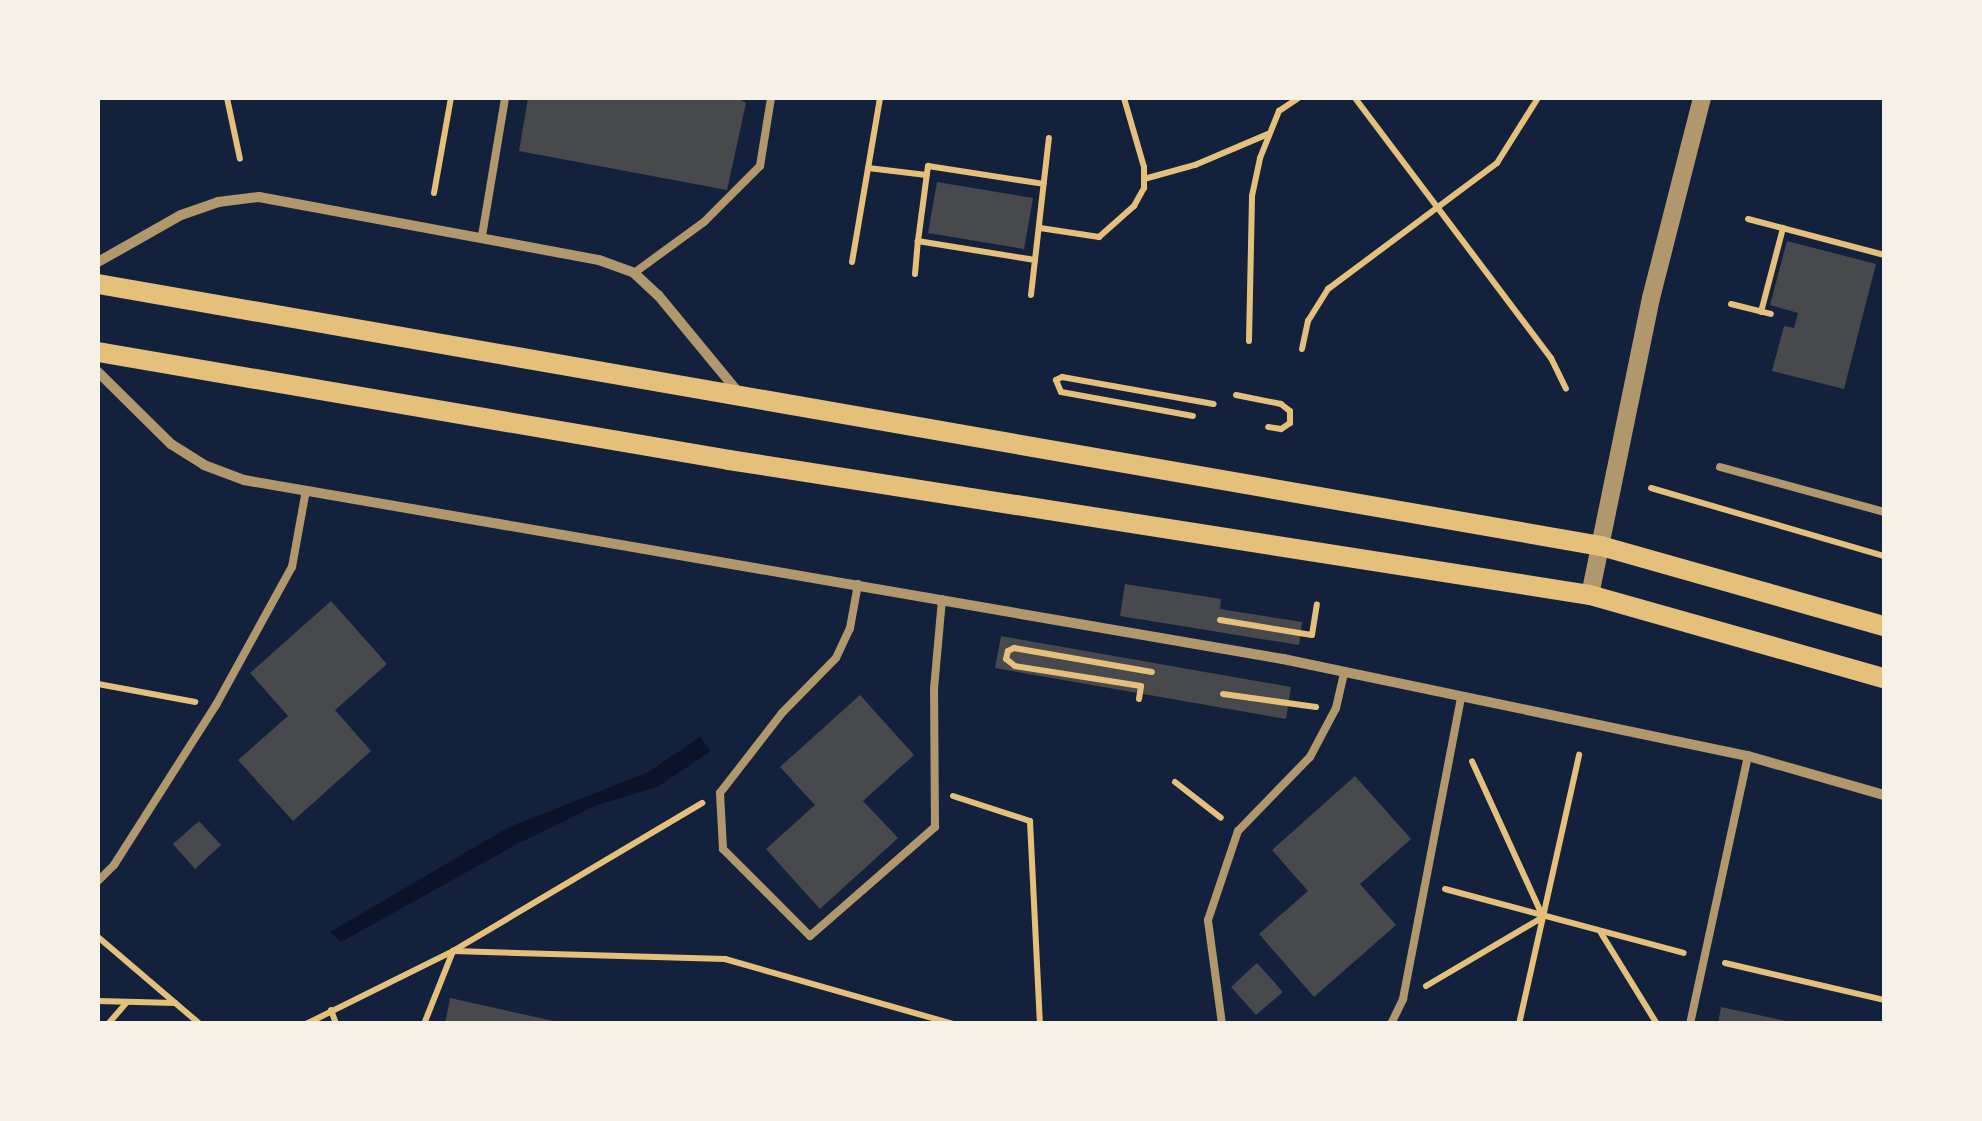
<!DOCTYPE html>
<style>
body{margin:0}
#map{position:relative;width:1982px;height:1121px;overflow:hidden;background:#14213d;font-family:"Fira Sans",sans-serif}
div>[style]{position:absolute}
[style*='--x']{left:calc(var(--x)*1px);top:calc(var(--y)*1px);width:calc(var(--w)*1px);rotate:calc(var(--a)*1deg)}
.water>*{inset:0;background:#0b132b}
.building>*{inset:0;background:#48494c}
.path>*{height:6px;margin:-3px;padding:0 3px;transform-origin:3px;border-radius:3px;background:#e5c07b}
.service>*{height:8px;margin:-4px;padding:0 4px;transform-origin:4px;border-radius:4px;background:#b1986c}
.minor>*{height:10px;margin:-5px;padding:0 5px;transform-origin:5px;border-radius:5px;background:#b1986c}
.tertiary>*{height:18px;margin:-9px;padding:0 9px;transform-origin:9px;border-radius:9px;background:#b1986c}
.secondary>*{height:20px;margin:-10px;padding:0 10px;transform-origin:10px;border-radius:10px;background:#e5c07b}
span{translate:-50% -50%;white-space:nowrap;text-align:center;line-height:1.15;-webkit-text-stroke:8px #f6f1e7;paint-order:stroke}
.frame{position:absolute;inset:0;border:100px solid #f6f1e7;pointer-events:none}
</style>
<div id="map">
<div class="water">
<div style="clip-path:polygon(700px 737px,711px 751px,657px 787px,597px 805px,517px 844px,341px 942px,330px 932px,509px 827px,648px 772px)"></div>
</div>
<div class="building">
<div style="clip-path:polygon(528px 98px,738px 98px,746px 103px,727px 190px,519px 151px)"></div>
<div style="clip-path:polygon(937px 182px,1033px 198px,1024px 249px,928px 233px)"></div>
<div style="clip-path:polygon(1787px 241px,1876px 264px,1844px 389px,1772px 371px,1784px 326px,1794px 328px,1798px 313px,1770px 305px)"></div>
<div style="clip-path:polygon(1125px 584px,1221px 599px,1220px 609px,1302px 622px,1299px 645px,1120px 616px)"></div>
<div style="clip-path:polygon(331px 601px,387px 664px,335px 710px,371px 751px,293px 821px,238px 760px,288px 716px,250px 673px)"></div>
<div style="clip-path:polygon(1001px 636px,1291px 687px,1286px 719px,995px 668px)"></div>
<div style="clip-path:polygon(860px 695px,914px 755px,863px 801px,898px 838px,820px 909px,766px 849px,815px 805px,780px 767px)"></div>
<div style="clip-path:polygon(1355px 776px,1411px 839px,1360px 884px,1396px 925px,1314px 997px,1259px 934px,1308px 891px,1272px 850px)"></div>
<div style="clip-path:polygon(199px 821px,221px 845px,195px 869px,173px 844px)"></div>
<div style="clip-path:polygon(1257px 963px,1283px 992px,1256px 1015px,1231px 987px)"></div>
<div style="clip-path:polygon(450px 998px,558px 1022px,558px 1024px,445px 1024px)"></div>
<div style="clip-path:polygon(1721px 1007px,1791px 1022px,1791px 1024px,1718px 1024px)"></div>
</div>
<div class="path">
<div style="--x:227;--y:98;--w:62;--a:78"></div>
<div style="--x:1355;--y:98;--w:326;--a:53"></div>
<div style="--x:1551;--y:358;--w:34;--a:64"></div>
<div style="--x:868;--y:168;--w:59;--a:6.8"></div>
<div style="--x:1144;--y:179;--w:53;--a:-15.4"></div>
<div style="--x:1195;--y:165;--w:79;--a:-23"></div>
<div style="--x:434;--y:193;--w:97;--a:-79.9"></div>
<div style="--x:1748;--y:219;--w:141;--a:14.8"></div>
<div style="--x:1040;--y:228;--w:60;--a:8.7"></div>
<div style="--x:1099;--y:237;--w:47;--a:-41.5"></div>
<div style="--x:1134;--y:206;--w:21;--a:-61"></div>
<div style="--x:1144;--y:188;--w:21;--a:-90"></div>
<div style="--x:1144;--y:167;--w:72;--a:-106.2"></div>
<div style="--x:1035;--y:260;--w:119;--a:-170.8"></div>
<div style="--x:918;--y:241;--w:76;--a:-82.4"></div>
<div style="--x:928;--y:166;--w:117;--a:8.8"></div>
<div style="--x:852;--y:262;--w:166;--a:-80.3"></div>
<div style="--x:915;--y:274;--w:33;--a:-85"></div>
<div style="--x:1031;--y:295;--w:158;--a:-83.5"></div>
<div style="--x:1731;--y:304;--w:41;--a:14"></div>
<div style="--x:1761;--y:312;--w:87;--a:-75.3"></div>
<div style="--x:1249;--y:341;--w:145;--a:-88.8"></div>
<div style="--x:1252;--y:196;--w:39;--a:-78"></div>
<div style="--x:1260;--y:158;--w:51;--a:-68"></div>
<div style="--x:1279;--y:111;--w:23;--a:-34"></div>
<div style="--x:1302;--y:349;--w:29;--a:-78"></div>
<div style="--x:1308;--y:321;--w:38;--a:-58"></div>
<div style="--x:1328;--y:289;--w:211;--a:-36.7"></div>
<div style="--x:1497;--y:163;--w:77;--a:-57.8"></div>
<div style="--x:1236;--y:395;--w:46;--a:11.3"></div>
<div style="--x:1281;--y:404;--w:11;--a:38"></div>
<div style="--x:1290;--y:411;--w:12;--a:90"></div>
<div style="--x:1290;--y:423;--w:11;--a:146"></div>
<div style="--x:1281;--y:429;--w:13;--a:-171"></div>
<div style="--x:1193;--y:416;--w:134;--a:-169.7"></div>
<div style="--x:1061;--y:392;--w:13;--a:-113"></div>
<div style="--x:1056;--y:380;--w:7;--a:-27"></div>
<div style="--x:1062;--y:377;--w:154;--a:10.1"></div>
<div style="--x:1651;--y:488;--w:243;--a:16.3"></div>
<div style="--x:1220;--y:620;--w:93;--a:9.3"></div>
<div style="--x:1312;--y:635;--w:31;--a:-81"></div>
<div style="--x:98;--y:684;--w:99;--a:10.5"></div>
<div style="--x:1223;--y:694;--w:94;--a:8"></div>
<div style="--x:1139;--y:699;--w:13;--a:-81"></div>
<div style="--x:1141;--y:686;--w:128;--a:-171"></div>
<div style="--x:1015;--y:666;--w:11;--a:-142"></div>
<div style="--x:1006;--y:659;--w:8;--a:-76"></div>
<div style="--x:1008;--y:651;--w:7;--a:-27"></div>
<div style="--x:1014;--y:648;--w:140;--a:9.9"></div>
<div style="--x:1175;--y:782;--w:58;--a:38"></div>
<div style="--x:953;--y:796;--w:81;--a:18"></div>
<div style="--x:1030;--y:821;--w:203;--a:87.2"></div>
<div style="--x:1445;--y:889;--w:247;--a:15"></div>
<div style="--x:1601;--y:933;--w:107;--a:58.4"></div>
<div style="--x:98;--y:937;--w:134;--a:40.5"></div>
<div style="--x:1725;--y:963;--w:163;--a:13.1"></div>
<div style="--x:1426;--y:986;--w:136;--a:-30.5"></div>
<div style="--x:1543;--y:917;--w:171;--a:-114.5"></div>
<div style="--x:98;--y:1001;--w:77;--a:1.5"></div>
<div style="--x:331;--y:1010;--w:15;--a:70"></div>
<div style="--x:108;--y:1024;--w:29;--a:-49"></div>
<div style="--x:306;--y:1024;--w:164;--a:-26.4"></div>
<div style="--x:453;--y:951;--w:290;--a:-30.7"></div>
<div style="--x:424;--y:1024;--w:79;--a:-68.3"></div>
<div style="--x:453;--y:951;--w:272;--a:1.7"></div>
<div style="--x:725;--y:959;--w:237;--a:15.9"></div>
<div style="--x:1519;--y:1024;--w:276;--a:-77.4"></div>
</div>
<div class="service">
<div style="--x:482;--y:236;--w:140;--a:-80.5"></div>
<div style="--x:634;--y:273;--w:87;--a:-36.1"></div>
<div style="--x:704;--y:222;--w:79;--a:-45"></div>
<div style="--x:760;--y:166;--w:69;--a:-80.8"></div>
<div style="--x:1720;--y:467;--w:170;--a:15.3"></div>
<div style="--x:858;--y:584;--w:45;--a:100.3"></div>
<div style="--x:850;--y:628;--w:33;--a:115"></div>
<div style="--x:836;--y:658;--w:77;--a:134.5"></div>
<div style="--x:782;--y:713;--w:101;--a:127.8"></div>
<div style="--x:720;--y:793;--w:56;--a:86.9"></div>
<div style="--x:723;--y:849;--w:123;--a:45"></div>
<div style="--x:810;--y:936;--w:166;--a:-41.1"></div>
<div style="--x:935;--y:827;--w:138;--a:-90.4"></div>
<div style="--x:934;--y:689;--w:90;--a:-84.9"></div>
<div style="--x:98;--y:881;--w:23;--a:-45"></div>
<div style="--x:114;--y:865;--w:190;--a:-57.5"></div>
<div style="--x:216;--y:705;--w:158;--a:-61.2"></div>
<div style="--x:292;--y:567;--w:78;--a:-79.7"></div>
<div style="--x:1222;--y:1024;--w:105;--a:-97.7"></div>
<div style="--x:1208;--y:920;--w:94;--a:-71.4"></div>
<div style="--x:1238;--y:831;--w:103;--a:-45.8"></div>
<div style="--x:1310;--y:757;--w:55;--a:-62"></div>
<div style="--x:1336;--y:708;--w:36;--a:-77"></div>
<div style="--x:1391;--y:1024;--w:28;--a:-64"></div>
<div style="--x:1403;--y:999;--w:308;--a:-79.1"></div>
<div style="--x:1690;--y:1024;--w:274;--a:-77.8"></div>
</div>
<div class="minor">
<div style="--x:98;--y:262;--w:95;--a:-29.5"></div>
<div style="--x:181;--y:215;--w:39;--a:-19"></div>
<div style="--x:218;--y:202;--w:41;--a:-7"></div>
<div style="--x:259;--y:197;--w:346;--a:10.5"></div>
<div style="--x:599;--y:260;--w:37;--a:20"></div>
<div style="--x:634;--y:273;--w:33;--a:43"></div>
<div style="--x:658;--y:295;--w:124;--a:50.5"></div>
<div style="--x:98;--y:372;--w:103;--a:44.6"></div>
<div style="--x:171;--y:444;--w:39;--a:32"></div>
<div style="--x:204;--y:465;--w:43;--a:20.6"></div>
<div style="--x:244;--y:480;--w:1054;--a:9.78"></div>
<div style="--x:1283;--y:659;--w:475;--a:11.8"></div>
<div style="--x:1748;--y:756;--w:141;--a:16"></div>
</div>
<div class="tertiary">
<div style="--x:1590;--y:595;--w:303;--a:-78.4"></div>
<div style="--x:1651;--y:298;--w:206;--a:-75.7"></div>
</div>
<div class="secondary">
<div style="--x:98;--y:284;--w:1526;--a:9.89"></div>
<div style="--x:1601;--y:546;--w:294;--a:15.8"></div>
<div style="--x:98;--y:352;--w:640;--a:9.71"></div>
<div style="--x:729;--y:460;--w:872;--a:8.91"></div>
<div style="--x:1590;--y:595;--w:305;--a:15.8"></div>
</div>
<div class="frame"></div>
</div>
